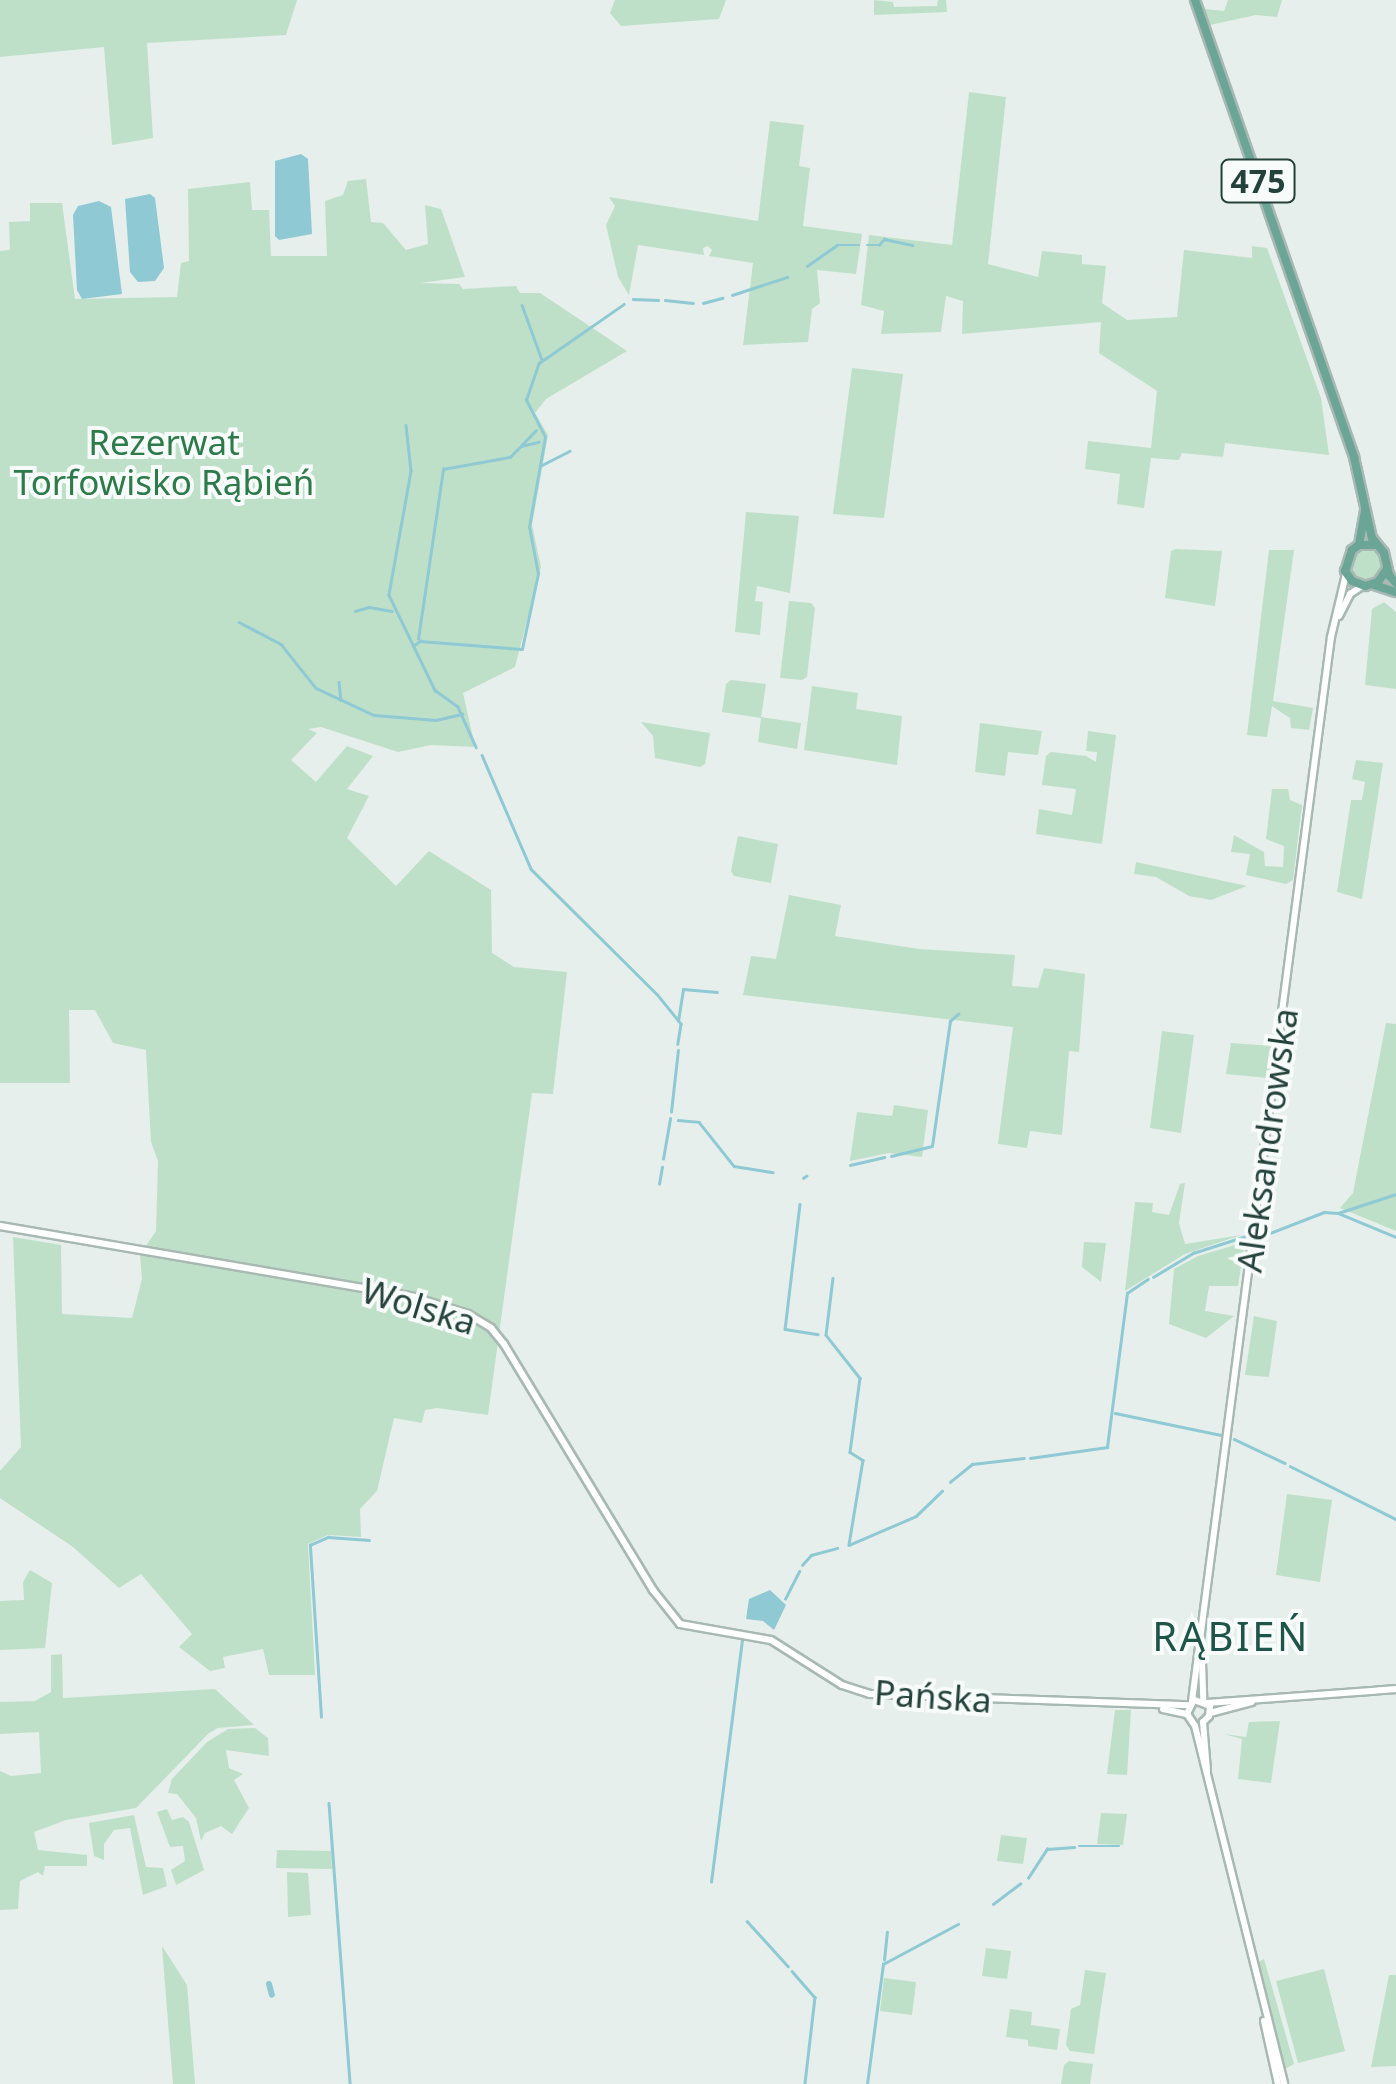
<!DOCTYPE html>
<meta charset="utf-8">
<style>
body{margin:0}
#map{position:relative;width:1396px;height:2084px;overflow:hidden;background:#e6efeb;font-family:"Noto Sans",sans-serif}
div>[style]{position:absolute}
[style*='--x']{left:calc(var(--x)*1px);top:calc(var(--y)*1px);width:calc(var(--w)*1px);rotate:calc(var(--a)*1deg)}
.green>*{inset:0;background:#bfe0c8}
.round{border-radius:50%}
.water>*{inset:0;background:#8ec9d4}
.stream>*{height:2.5px;margin:-1.25px;padding:0 1.25px;transform-origin:1.25px;border-radius:1.25px;background:#8ec9d4}
.canal>*{height:6px;margin:-3px;padding:0 3px;transform-origin:3px;border-radius:3px;background:#8ec9d4}
.roads{filter:drop-shadow(2px 0 #a8b8b2) drop-shadow(-2px 0 #a8b8b2) drop-shadow(0 2px #a8b8b2) drop-shadow(0 -2px #a8b8b2)}
.tertiary>*{height:6px;margin:-3px;padding:0 3px;transform-origin:3px;border-radius:3px;background:#fff}
.secondary>*{height:6px;margin:-3px;padding:0 3px;transform-origin:3px;border-radius:3px;background:#fff}
.primary>*{height:8px;margin:-4px;padding:0 4px;transform-origin:4px;border-radius:4px;background:#6aa596}
span{translate:-50% -50%;white-space:nowrap;text-align:center;line-height:1.15;-webkit-text-stroke:8px #f7fbf9;paint-order:stroke}
.shield-label span{padding:2px 8px;background:#f7fbf9;border:2px solid;border-radius:8px;-webkit-text-stroke-width:0}
.shield-label{font-size:32px;color:#24423a;font-weight:700}
.park-label{font-size:35px;color:#2d7a4b}
.street-label{font-size:35px;color:#24423a}
.quarter-label{font-size:40px;color:#1f5548;letter-spacing:2.5px}
</style>
<div id="map">
<div class="green">
<div style="clip-path:polygon(0 0,297px 0,286px 35px,147px 43px,153px 138px,112px 145px,104px 47px,0 57px)"></div>
<div style="clip-path:polygon(615px 0,726px 0,719px 19px,621px 26px,610px 13px)"></div>
<div style="clip-path:polygon(874px 0,893px 2px,894px 7px,937px 6px,938px 0,946px 0,947px 12px,874px 15px)"></div>
<div style="clip-path:polygon(1228px 0,1282px 0,1277px 17px,1256px 15px,1210px 25px,1204px 9px,1224px 11px)"></div>
<div style="clip-path:polygon(969px 92px,1006px 97px,988px 264px,1038px 277px,1042px 251px,1082px 255px,1082px 264px,1106px 266px,1102px 303px,1127px 320px,1177px 317px,1184px 250px,1252px 258px,1252px 246px,1267px 248px,1321px 398px,1329px 455px,1225px 443px,1223px 457px,1182px 453px,1179px 460px,1151px 458px,1144px 508px,1117px 504px,1120px 474px,1085px 469px,1088px 441px,1151px 448px,1157px 391px,1099px 353px,1101px 322px,962px 334px,963px 301px,946px 296px,941px 332px,881px 334px,884px 311px,861px 305px,869px 235px,952px 245px)"></div>
<div style="clip-path:polygon(770px 121px,804px 125px,799px 166px,810px 168px,803px 226px,862px 234px,856px 274px,817px 270px,820px 303px,812px 309px,808px 342px,743px 345px,753px 263px,709px 256px,712px 250px,708px 246px,703px 248px,704px 255px,638px 245px,629px 295px,618px 277px,606px 225px,615px 206px,609px 197px,758px 221px)"></div>
<div style="clip-path:polygon(366px 179px,371px 222px,383px 223px,406px 250px,428px 244px,425px 205px,441px 209px,465px 277px,420px 283px,459px 284px,463px 289px,516px 286px,520px 293px,540px 293px,627px 351px,546px 399px,535px 413px,548px 435px,532px 525px,541px 567px,515px 667px,463px 693px,475px 747px,431px 745px,398px 752px,321px 727px,308px 729px,317px 733px,291px 760px,316px 782px,347px 746px,373px 756px,347px 789px,369px 796px,347px 838px,396px 886px,429px 851px,491px 890px,492px 953px,514px 967px,567px 972px,553px 1094px,532px 1093px,488px 1415px,437px 1408px,425px 1410px,422px 1423px,394px 1418px,377px 1491px,360px 1509px,361px 1537px,328px 1535px,308px 1544px,315px 1675px,269px 1675px,263px 1649px,223px 1657px,225px 1668px,210px 1671px,179px 1647px,192px 1634px,141px 1574px,119px 1588px,73px 1547px,0 1498px,0 1471px,21px 1447px,13px 1237px,61px 1245px,62px 1314px,132px 1318px,142px 1279px,140px 1255px,156px 1231px,158px 1161px,151px 1142px,146px 1050px,113px 1043px,95px 1010px,69px 1010px,70px 1083px,0 1083px,0 251px,10px 250px,9px 222px,30px 221px,30px 203px,62px 203px,75px 299px,177px 297px,181px 263px,189px 261px,188px 189px,250px 182px,252px 210px,269px 210px,271px 256px,327px 256px,325px 201px,343px 195px,348px 181px)"></div>
<div style="clip-path:polygon(852px 368px,903px 374px,884px 518px,833px 514px)"></div>
<div style="clip-path:polygon(746px 512px,799px 516px,790px 593px,757px 586px,755px 601px,763px 602px,760px 635px,735px 632px)"></div>
<div class="round" style="left:1350px;top:549px;width:32px;height:32px"></div>
<div style="clip-path:polygon(1176px 549px,1222px 551px,1215px 606px,1165px 598px,1171px 551px)"></div>
<div style="clip-path:polygon(1269px 550px,1294px 550px,1273px 701px,1313px 708px,1309px 730px,1291px 728px,1290px 718px,1272px 706px,1267px 737px,1247px 735px)"></div>
<div style="clip-path:polygon(789px 601px,811px 603px,815px 608px,807px 677px,802px 680px,780px 678px)"></div>
<div style="clip-path:polygon(1384px 602px,1396px 612px,1396px 689px,1365px 685px,1372px 609px)"></div>
<div style="clip-path:polygon(731px 680px,766px 684px,761px 717px,801px 723px,797px 749px,758px 742px,761px 718px,722px 712px,726px 684px)"></div>
<div style="clip-path:polygon(812px 686px,858px 693px,856px 709px,902px 716px,897px 765px,804px 750px)"></div>
<div style="clip-path:polygon(641px 722px,710px 733px,705px 764px,700px 767px,655px 758px,653px 736px)"></div>
<div style="clip-path:polygon(980px 723px,1042px 731px,1038px 755px,1008px 752px,1005px 776px,975px 772px)"></div>
<div style="clip-path:polygon(1088px 731px,1116px 735px,1102px 844px,1036px 834px,1039px 809px,1072px 815px,1076px 789px,1042px 785px,1046px 756px,1051px 752px,1086px 756px,1096px 762px,1097px 752px,1086px 751px)"></div>
<div style="clip-path:polygon(1356px 760px,1383px 763px,1362px 899px,1337px 892px,1351px 800px,1362px 800px,1365px 782px,1352px 779px)"></div>
<div style="clip-path:polygon(1272px 789px,1288px 789px,1290px 800px,1302px 805px,1293px 880px,1286px 884px,1246px 875px,1250px 854px,1231px 852px,1234px 835px,1264px 852px,1265px 866px,1283px 867px,1284px 846px,1266px 839px)"></div>
<div style="clip-path:polygon(738px 836px,778px 844px,771px 883px,734px 876px,731px 871px)"></div>
<div style="clip-path:polygon(1136px 862px,1247px 886px,1211px 900px,1189px 896px,1156px 877px,1134px 874px)"></div>
<div style="clip-path:polygon(789px 895px,841px 905px,835px 936px,919px 949px,1015px 955px,1012px 986px,1038px 988px,1044px 968px,1085px 974px,1079px 1052px,1069px 1051px,1062px 1135px,1030px 1131px,1027px 1148px,998px 1144px,1013px 1027px,743px 995px,751px 956px,776px 959px)"></div>
<div style="clip-path:polygon(1386px 1023px,1396px 1024px,1396px 1231px,1340px 1208px,1353px 1193px)"></div>
<div style="clip-path:polygon(1162px 1031px,1194px 1035px,1181px 1133px,1150px 1128px)"></div>
<div style="clip-path:polygon(1231px 1043px,1272px 1046px,1268px 1078px,1226px 1074px)"></div>
<div style="clip-path:polygon(894px 1105px,928px 1110px,922px 1157px,889px 1153px,850px 1161px,857px 1112px,892px 1116px)"></div>
<div style="clip-path:polygon(1185px 1183px,1179px 1223px,1185px 1244px,1241px 1235px,1185px 1254px,1125px 1291px,1135px 1202px,1153px 1203px,1152px 1212px,1169px 1215px,1180px 1184px)"></div>
<div style="clip-path:polygon(1084px 1242px,1106px 1243px,1101px 1282px,1082px 1267px)"></div>
<div style="clip-path:polygon(1245px 1242px,1238px 1286px,1209px 1286px,1205px 1311px,1234px 1316px,1206px 1338px,1169px 1324px,1174px 1269px,1198px 1256px)"></div>
<div style="clip-path:polygon(1254px 1316px,1277px 1321px,1269px 1377px,1245px 1375px)"></div>
<div style="clip-path:polygon(1287px 1494px,1332px 1500px,1320px 1582px,1276px 1575px)"></div>
<div style="clip-path:polygon(30px 1570px,52px 1583px,45px 1648px,0 1650px,0 1601px,24px 1600px,23px 1582px)"></div>
<div style="clip-path:polygon(62px 1654px,63px 1698px,215px 1689px,254px 1725px,218px 1728px,208px 1734px,136px 1808px,66px 1820px,34px 1832px,38px 1850px,87px 1855px,87px 1866px,45px 1866px,43px 1876px,38px 1872px,20px 1881px,18px 1909px,0 1910px,0 1771px,11px 1776px,41px 1773px,39px 1732px,0 1734px,0 1702px,35px 1701px,51px 1692px,51px 1655px)"></div>
<div style="clip-path:polygon(1115px 1710px,1131px 1710px,1127px 1775px,1107px 1774px)"></div>
<div style="clip-path:polygon(1280px 1721px,1271px 1783px,1238px 1779px,1242px 1739px,1224px 1734px,1246px 1737px,1249px 1722px)"></div>
<div style="clip-path:polygon(255px 1728px,268px 1738px,269px 1756px,226px 1750px,229px 1768px,243px 1774px,234px 1780px,249px 1808px,232px 1834px,221px 1826px,205px 1833px,201px 1841px,196px 1818px,177px 1794px,168px 1793px,172px 1779px,207px 1742px,228px 1729px)"></div>
<div style="clip-path:polygon(167px 1809px,172px 1820px,183px 1817px,189px 1822px,204px 1870px,176px 1885px,171px 1870px,185px 1861px,183px 1846px,170px 1847px,157px 1812px)"></div>
<div style="clip-path:polygon(1101px 1813px,1127px 1814px,1123px 1845px,1097px 1844px)"></div>
<div style="clip-path:polygon(134px 1815px,146px 1867px,163px 1868px,167px 1886px,143px 1895px,130px 1828px,114px 1830px,104px 1844px,104px 1860px,94px 1856px,89px 1823px)"></div>
<div style="clip-path:polygon(1001px 1835px,1027px 1838px,1023px 1864px,997px 1861px)"></div>
<div style="clip-path:polygon(277px 1850px,331px 1851px,332px 1869px,276px 1868px)"></div>
<div style="clip-path:polygon(287px 1872px,308px 1873px,311px 1915px,288px 1917px)"></div>
<div style="clip-path:polygon(162px 1946px,187px 1985px,195px 2084px,173px 2084px)"></div>
<div style="clip-path:polygon(986px 1948px,1011px 1951px,1007px 1979px,982px 1976px)"></div>
<div style="clip-path:polygon(1264px 1959px,1294px 2064px,1285px 2069px,1258px 1962px)"></div>
<div style="clip-path:polygon(1324px 1969px,1345px 2051px,1298px 2063px,1276px 1981px)"></div>
<div style="clip-path:polygon(1085px 1970px,1106px 1973px,1094px 2054px,1070px 2051px,1066px 2045px,1071px 2009px,1080px 2005px)"></div>
<div style="clip-path:polygon(1389px 1975px,1396px 1975px,1396px 2066px,1371px 2067px)"></div>
<div style="clip-path:polygon(884px 1978px,916px 1982px,912px 2015px,880px 2011px)"></div>
<div style="clip-path:polygon(1010px 2009px,1032px 2012px,1031px 2025px,1060px 2029px,1057px 2050px,1028px 2046px,1028px 2040px,1006px 2037px)"></div>
<div style="clip-path:polygon(1069px 2061px,1093px 2064px,1090px 2084px,1061px 2084px,1064px 2065px)"></div>
</div>
<div class="water">
<div style="clip-path:polygon(301px 154px,308px 159px,312px 234px,279px 240px,275px 236px,275px 161px)"></div>
<div style="clip-path:polygon(150px 194px,155px 198px,164px 268px,155px 281px,138px 282px,130px 272px,125px 199px)"></div>
<div style="clip-path:polygon(99px 201px,111px 207px,122px 294px,82px 299px,77px 290px,73px 215px,78px 206px)"></div>
<div style="clip-path:polygon(770px 1590px,786px 1605px,774px 1630px,763px 1621px,746px 1619px,749px 1599px)"></div>
</div>
<div class="stream">
<div style="--x:867;--y:245;--w:12;--a:0"></div>
<div style="--x:879;--y:245;--w:8;--a:-50"></div>
<div style="--x:884;--y:239;--w:29;--a:12"></div>
<div style="--x:807;--y:266;--w:37;--a:-35"></div>
<div style="--x:837;--y:245;--w:22;--a:0"></div>
<div style="--x:732;--y:295;--w:58;--a:-18.1"></div>
<div style="--x:633;--y:299;--w:25;--a:2"></div>
<div style="--x:665;--y:300;--w:28;--a:6"></div>
<div style="--x:703;--y:303;--w:20;--a:-15"></div>
<div style="--x:522;--y:305;--w:59;--a:70"></div>
<div style="--x:406;--y:425;--w:46;--a:83.8"></div>
<div style="--x:411;--y:471;--w:126;--a:100.1"></div>
<div style="--x:389;--y:595;--w:106;--a:64.2"></div>
<div style="--x:435;--y:690;--w:29;--a:36"></div>
<div style="--x:458;--y:707;--w:44;--a:65.8"></div>
<div style="--x:521;--y:446;--w:18;--a:-13"></div>
<div style="--x:540;--y:466;--w:33;--a:-27"></div>
<div style="--x:355;--y:611;--w:15;--a:-16"></div>
<div style="--x:369;--y:607;--w:23;--a:10"></div>
<div style="--x:239;--y:622;--w:47;--a:27.6"></div>
<div style="--x:281;--y:644;--w:56;--a:51.5"></div>
<div style="--x:316;--y:688;--w:64;--a:25"></div>
<div style="--x:374;--y:715;--w:62;--a:4.6"></div>
<div style="--x:436;--y:720;--w:27;--a:-13"></div>
<div style="--x:418;--y:639;--w:172;--a:-81.6"></div>
<div style="--x:443;--y:469;--w:68;--a:-10.2"></div>
<div style="--x:510;--y:457;--w:37;--a:-46"></div>
<div style="--x:413;--y:646;--w:9;--a:-36"></div>
<div style="--x:420;--y:641;--w:102;--a:4.5"></div>
<div style="--x:522;--y:649;--w:77;--a:-78"></div>
<div style="--x:538;--y:574;--w:48;--a:-100.8"></div>
<div style="--x:529;--y:527;--w:91;--a:-79.9"></div>
<div style="--x:545;--y:437;--w:42;--a:-117.2"></div>
<div style="--x:526;--y:400;--w:39;--a:-71"></div>
<div style="--x:539;--y:363;--w:103;--a:-34.8"></div>
<div style="--x:339;--y:682;--w:18;--a:84"></div>
<div style="--x:482;--y:755;--w:124;--a:66.7"></div>
<div style="--x:531;--y:869;--w:177;--a:44.8"></div>
<div style="--x:657;--y:994;--w:38;--a:51"></div>
<div style="--x:681;--y:1024;--w:20;--a:99"></div>
<div style="--x:678;--y:1021;--w:32;--a:-81"></div>
<div style="--x:683;--y:989;--w:34;--a:5"></div>
<div style="--x:671;--y:1112;--w:62;--a:-83.6"></div>
<div style="--x:678;--y:1120;--w:21;--a:5"></div>
<div style="--x:699;--y:1122;--w:56;--a:51.5"></div>
<div style="--x:734;--y:1166;--w:39;--a:9"></div>
<div style="--x:891;--y:1156;--w:42;--a:-13.7"></div>
<div style="--x:932;--y:1146;--w:126;--a:-81.8"></div>
<div style="--x:950;--y:1021;--w:11;--a:-41"></div>
<div style="--x:663;--y:1159;--w:41;--a:-80.1"></div>
<div style="--x:850;--y:1165;--w:35;--a:-13"></div>
<div style="--x:803;--y:1178;--w:4;--a:-34"></div>
<div style="--x:659;--y:1184;--w:17;--a:-80"></div>
<div style="--x:800;--y:1204;--w:126;--a:96.8"></div>
<div style="--x:785;--y:1329;--w:33;--a:9"></div>
<div style="--x:1338;--y:1213;--w:63;--a:22.5"></div>
<div style="--x:1260;--y:1237;--w:69;--a:-21.3"></div>
<div style="--x:1324;--y:1212;--w:14;--a:4"></div>
<div style="--x:1338;--y:1213;--w:61;--a:-18.1"></div>
<div style="--x:1153;--y:1277;--w:47;--a:-31"></div>
<div style="--x:1193;--y:1253;--w:56;--a:-17.8"></div>
<div style="--x:833;--y:1278;--w:57;--a:97"></div>
<div style="--x:826;--y:1335;--w:55;--a:51.7"></div>
<div style="--x:860;--y:1378;--w:75;--a:97.7"></div>
<div style="--x:850;--y:1452;--w:15;--a:32"></div>
<div style="--x:863;--y:1460;--w:86;--a:99.4"></div>
<div style="--x:849;--y:1545;--w:73;--a:-23.4"></div>
<div style="--x:916;--y:1516;--w:36;--a:-44"></div>
<div style="--x:1115;--y:1413;--w:108;--a:11.7"></div>
<div style="--x:1234;--y:1439;--w:56;--a:25.2"></div>
<div style="--x:1030;--y:1458;--w:78;--a:-8.1"></div>
<div style="--x:1107;--y:1447;--w:155;--a:-82.6"></div>
<div style="--x:1127;--y:1293;--w:25;--a:-34"></div>
<div style="--x:1290;--y:1466;--w:119;--a:26.6"></div>
<div style="--x:950;--y:1482;--w:28;--a:-39"></div>
<div style="--x:972;--y:1464;--w:52;--a:-6.6"></div>
<div style="--x:802;--y:1565;--w:13;--a:-48"></div>
<div style="--x:811;--y:1555;--w:27;--a:-15"></div>
<div style="--x:785;--y:1599;--w:31;--a:-63"></div>
<div style="--x:321;--y:1717;--w:172;--a:-93.7"></div>
<div style="--x:310;--y:1545;--w:20;--a:-24"></div>
<div style="--x:328;--y:1537;--w:41;--a:4.2"></div>
<div style="--x:329;--y:1803;--w:282;--a:85.7"></div>
<div style="--x:1079;--y:1846;--w:40;--a:0"></div>
<div style="--x:1028;--y:1878;--w:35;--a:-57"></div>
<div style="--x:1047;--y:1849;--w:27;--a:-4"></div>
<div style="--x:711;--y:1882;--w:244;--a:-82.7"></div>
<div style="--x:993;--y:1904;--w:34;--a:-37"></div>
<div style="--x:747;--y:1921;--w:61;--a:47.7"></div>
<div style="--x:884;--y:1960;--w:28;--a:-84"></div>
<div style="--x:792;--y:1971;--w:35;--a:49"></div>
<div style="--x:815;--y:1997;--w:88;--a:96.6"></div>
<div style="--x:867;--y:2084;--w:121;--a:-82.4"></div>
<div style="--x:883;--y:1964;--w:85;--a:-28.1"></div>
</div>
<div class="canal">
<div style="--x:269;--y:1984;--w:11;--a:75"></div>
</div>
<div class="roads">
<div class="tertiary">
<div style="--x:0;--y:1226;--w:420;--a:9.7"></div>
<div style="--x:414;--y:1297;--w:57;--a:17.5"></div>
<div style="--x:468;--y:1314;--w:27;--a:31"></div>
<div style="--x:491;--y:1328;--w:21;--a:51"></div>
<div style="--x:504;--y:1344;--w:288;--a:58.8"></div>
<div style="--x:653;--y:1590;--w:43;--a:51.5"></div>
<div style="--x:680;--y:1624;--w:92;--a:10"></div>
<div style="--x:771;--y:1640;--w:84;--a:32.4"></div>
<div style="--x:842;--y:1685;--w:29;--a:18"></div>
<div style="--x:870;--y:1694;--w:319;--a:2"></div>
<div style="--x:1207;--y:1703;--w:190;--a:-4.2"></div>
<div style="--x:1163;--y:1709;--w:25;--a:12"></div>
<div style="--x:1210;--y:1713;--w:43;--a:-14.7"></div>
</div>
<div class="secondary">
<div style="--x:1339;--y:616;--w:25;--a:-63"></div>
<div style="--x:1350;--y:594;--w:14;--a:-34"></div>
<div style="--x:1202;--y:1662;--w:37;--a:88"></div>
<div style="--x:1192;--y:1701;--w:1073;--a:-82.56"></div>
<div style="--x:1331;--y:637;--w:65;--a:-76.6"></div>
<div style="--x:1203;--y:1722;--w:8;--a:-45"></div>
<div style="--x:1209;--y:1716;--w:10;--a:-84"></div>
<div style="--x:1210;--y:1706;--w:17;--a:-159"></div>
<div style="--x:1194;--y:1700;--w:16;--a:117"></div>
<div style="--x:1187;--y:1714;--w:14;--a:56"></div>
<div style="--x:1195;--y:1726;--w:369;--a:76"></div>
<div style="--x:1203;--y:1722;--w:49;--a:85.3"></div>
<div style="--x:1264;--y:2021;--w:65;--a:77.5"></div>
</div>
<div class="primary">
<div style="--x:1195;--y:0;--w:484;--a:70.8"></div>
<div style="--x:1354;--y:457;--w:83;--a:77.5"></div>
<div style="--x:1372;--y:538;--w:19;--a:51"></div>
<div style="--x:1384;--y:553;--w:23;--a:77"></div>
<div style="--x:1389;--y:575;--w:11;--a:49"></div>
<div style="--x:1359;--y:545;--w:35;--a:-80"></div>
<div style="--x:1376;--y:545;--w:17;--a:180"></div>
<div style="--x:1359;--y:545;--w:9;--a:144"></div>
<div style="--x:1352;--y:550;--w:22;--a:108"></div>
<div style="--x:1345;--y:571;--w:12;--a:55"></div>
<div style="--x:1352;--y:581;--w:14;--a:21"></div>
<div style="--x:1365;--y:586;--w:14;--a:-17"></div>
<div style="--x:1378;--y:582;--w:14;--a:-56"></div>
<div style="--x:1374;--y:585;--w:23;--a:18"></div>
</div>
</div>
<div class="shield-label">
<span style="left:1258px;top:181px">475</span>
</div>
<div class="park-label">
<span style="left:164px;top:462px">Rezerwat<br>Torfowisko Rąbień</span>
</div>
<div class="street-label">
<span style="left:1267px;top:1140px;rotate:-82deg">Aleksandrowska</span>
<span style="left:419px;top:1306px;rotate:17deg">Wolska</span>
<span style="left:933px;top:1696px;rotate:4deg">Pańska</span>
</div>
<div class="quarter-label">
<span style="left:1231px;top:1636px">RĄBIEŃ</span>
</div>
</div>
